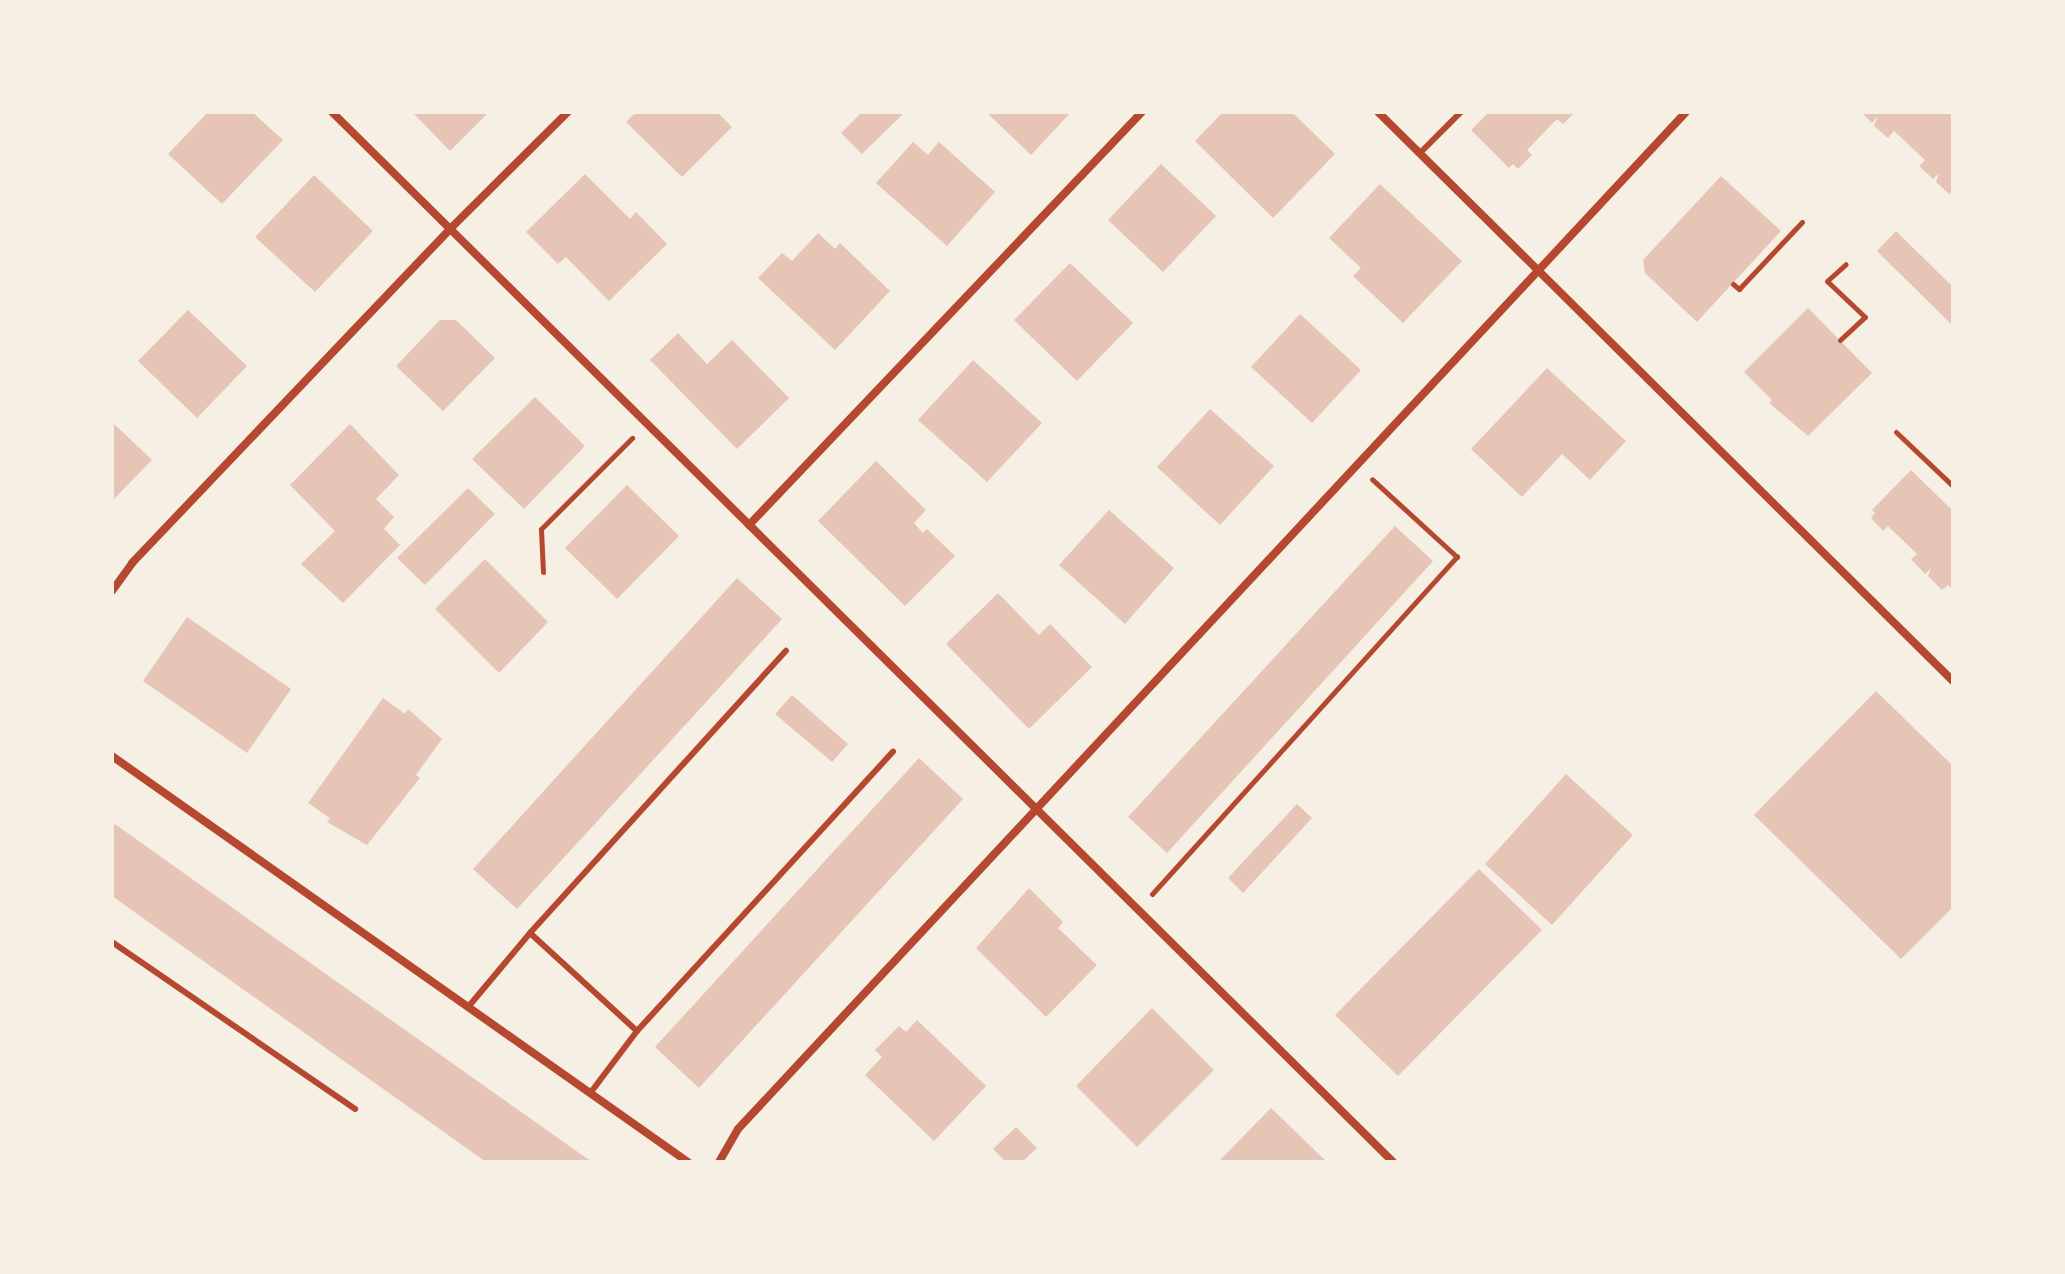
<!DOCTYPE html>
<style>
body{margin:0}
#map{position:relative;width:2065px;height:1274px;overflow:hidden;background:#f6efe4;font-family:Overpass,sans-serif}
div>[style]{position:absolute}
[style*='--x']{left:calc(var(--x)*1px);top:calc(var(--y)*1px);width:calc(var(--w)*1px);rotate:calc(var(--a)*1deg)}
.building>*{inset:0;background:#e6c5b7}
.path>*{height:5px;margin:-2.5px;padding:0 2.5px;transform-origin:2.5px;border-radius:2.5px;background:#b5482f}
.service>*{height:6px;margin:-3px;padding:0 3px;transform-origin:3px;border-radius:3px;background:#b5482f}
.minor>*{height:8px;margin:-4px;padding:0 4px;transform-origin:4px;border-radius:4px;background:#b5482f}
span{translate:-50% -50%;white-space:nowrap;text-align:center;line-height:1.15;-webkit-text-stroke:7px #f6efe4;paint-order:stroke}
.frame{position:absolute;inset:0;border:114px solid #f6efe4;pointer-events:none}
</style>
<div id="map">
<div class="building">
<div style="clip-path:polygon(208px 112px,252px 112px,283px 140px,222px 204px,168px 154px)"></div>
<div style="clip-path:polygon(412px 112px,489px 112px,450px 151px)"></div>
<div style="clip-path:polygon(636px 112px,717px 112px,732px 127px,682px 177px,626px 122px)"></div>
<div style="clip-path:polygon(862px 112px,905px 112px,862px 154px,841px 133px)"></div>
<div style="clip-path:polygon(986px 112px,1071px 112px,1031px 155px)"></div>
<div style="clip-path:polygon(1223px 112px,1292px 112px,1335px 154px,1273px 218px,1195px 141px)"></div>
<div style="clip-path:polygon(1489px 112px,1575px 112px,1563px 124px,1557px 119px,1527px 150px,1532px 155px,1518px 169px,1513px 164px,1509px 168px,1471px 130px)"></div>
<div style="clip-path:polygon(1861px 112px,1953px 112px,1953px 190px,1949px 194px,1936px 182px,1939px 173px,1933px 179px,1919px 166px,1925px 160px,1894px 131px,1888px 138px,1874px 126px,1878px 116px,1872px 123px)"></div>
<div style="clip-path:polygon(913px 142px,928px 155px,939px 142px,995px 192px,947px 246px,876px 183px)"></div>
<div style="clip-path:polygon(1161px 164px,1216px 216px,1163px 272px,1108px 220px)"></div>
<div style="clip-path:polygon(585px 174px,630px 219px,636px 212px,667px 244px,609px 301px,566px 257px,558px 264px,526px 232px)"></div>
<div style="clip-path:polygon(314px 175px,373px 231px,315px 292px,255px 237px)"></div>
<div style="clip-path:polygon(1721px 176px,1781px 231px,1697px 322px,1645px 273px,1643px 260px)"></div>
<div style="clip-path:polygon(1380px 184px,1462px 261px,1403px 323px,1353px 276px,1361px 268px,1329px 238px)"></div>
<div style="clip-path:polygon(1896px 231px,1953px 287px,1953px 326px,1877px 251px)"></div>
<div style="clip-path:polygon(818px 233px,835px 249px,840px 243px,890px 291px,835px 350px,758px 278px,782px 253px,792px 261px)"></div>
<div style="clip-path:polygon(1070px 263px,1133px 323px,1077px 381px,1014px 320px)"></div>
<div style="clip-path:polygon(1808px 308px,1872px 373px,1808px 436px,1769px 403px,1772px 400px,1744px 372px)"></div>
<div style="clip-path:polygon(188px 310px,247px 366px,197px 418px,138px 361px)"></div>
<div style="clip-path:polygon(1300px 314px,1361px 370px,1312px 423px,1251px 367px)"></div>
<div style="clip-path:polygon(440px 320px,456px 320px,495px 358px,443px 411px,396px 366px)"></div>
<div style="clip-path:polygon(678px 333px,707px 364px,732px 340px,789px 398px,737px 449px,650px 360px)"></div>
<div style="clip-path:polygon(973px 360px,1042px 423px,987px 482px,918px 420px)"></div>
<div style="clip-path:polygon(1547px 368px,1626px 441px,1590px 480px,1562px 454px,1522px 497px,1471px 449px)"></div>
<div style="clip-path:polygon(535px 397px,585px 446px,524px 509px,472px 459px)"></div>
<div style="clip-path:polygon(1210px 409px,1274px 466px,1220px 525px,1157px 467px)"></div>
<div style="clip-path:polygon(112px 422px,152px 460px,112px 501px)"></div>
<div style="clip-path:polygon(350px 424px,399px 475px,376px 499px,394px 517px,384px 529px,400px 545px,343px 603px,301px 564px,335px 531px,290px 485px)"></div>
<div style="clip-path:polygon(876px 461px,926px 510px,914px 523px,923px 533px,927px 529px,955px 556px,905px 606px,818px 521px)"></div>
<div style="clip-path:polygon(1911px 470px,1953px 511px,1953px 590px,1948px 585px,1942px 590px,1928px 576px,1931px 568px,1925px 574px,1911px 559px,1917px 554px,1888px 526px,1883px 531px,1871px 518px,1875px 513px,1872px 510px)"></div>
<div style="clip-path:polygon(627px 485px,679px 536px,617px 599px,565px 548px)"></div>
<div style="clip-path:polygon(468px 488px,495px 514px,425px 585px,397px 558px)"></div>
<div style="clip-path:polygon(1109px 510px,1174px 568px,1125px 624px,1059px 565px)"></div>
<div style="clip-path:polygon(1395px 526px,1433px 561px,1167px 853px,1128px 817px)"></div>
<div style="clip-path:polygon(485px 559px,548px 622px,499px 673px,435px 609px)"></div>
<div style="clip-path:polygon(737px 578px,782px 619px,517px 909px,473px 869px)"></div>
<div style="clip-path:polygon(998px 593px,1039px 635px,1050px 624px,1092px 667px,1029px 729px,946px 644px)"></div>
<div style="clip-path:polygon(187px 617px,291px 689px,247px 753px,143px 681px)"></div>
<div style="clip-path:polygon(1876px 691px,1953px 766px,1953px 907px,1901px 959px,1754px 815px)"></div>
<div style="clip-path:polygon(792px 695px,848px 744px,832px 762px,775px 714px)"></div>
<div style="clip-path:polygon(383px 698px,405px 714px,408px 709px,442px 739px,416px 775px,420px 778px,367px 845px,327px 822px,330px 818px,308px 803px)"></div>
<div style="clip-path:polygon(919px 758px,963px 799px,699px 1088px,655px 1047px)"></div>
<div style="clip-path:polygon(1566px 774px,1633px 835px,1552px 925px,1485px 864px)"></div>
<div style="clip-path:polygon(1297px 804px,1312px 818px,1243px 893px,1228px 878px)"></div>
<div style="clip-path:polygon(112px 822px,258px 926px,592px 1162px,486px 1162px,112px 896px)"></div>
<div style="clip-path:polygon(1479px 869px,1542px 930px,1398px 1076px,1335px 1015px)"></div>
<div style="clip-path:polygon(1029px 888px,1063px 922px,1058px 928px,1097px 965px,1046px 1017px,976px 948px)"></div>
<div style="clip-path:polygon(1152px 1008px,1214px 1070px,1137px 1147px,1076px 1086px)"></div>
<div style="clip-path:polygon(917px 1020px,986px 1086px,934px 1141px,865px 1075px,882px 1057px,875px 1050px,899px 1026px,906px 1032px)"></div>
<div style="clip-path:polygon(1271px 1108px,1327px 1162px,1218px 1162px)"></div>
<div style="clip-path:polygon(1016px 1127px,1037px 1148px,1022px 1162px,1006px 1162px,993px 1149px)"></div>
</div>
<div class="path">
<div style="--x:1733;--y:284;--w:8;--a:40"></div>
<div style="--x:1739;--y:289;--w:92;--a:-46.8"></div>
<div style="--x:1840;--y:340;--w:34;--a:-43"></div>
<div style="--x:1865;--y:317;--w:52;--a:-136.5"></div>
<div style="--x:1827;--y:281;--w:25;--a:-42"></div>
<div style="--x:1896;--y:432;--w:79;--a:43.5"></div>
<div style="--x:543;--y:572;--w:43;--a:-92.7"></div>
<div style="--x:541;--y:529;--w:129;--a:-45"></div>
<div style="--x:1152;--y:894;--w:455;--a:-47.9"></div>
<div style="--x:1457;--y:557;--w:115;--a:-137.5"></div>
</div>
<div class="service">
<div style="--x:1420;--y:153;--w:58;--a:-45"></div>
<div style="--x:530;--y:933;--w:381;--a:-47.8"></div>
<div style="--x:112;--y:942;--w:295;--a:34.5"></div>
<div style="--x:469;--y:1006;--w:95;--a:-50.1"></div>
<div style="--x:530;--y:933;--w:145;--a:42.5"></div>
<div style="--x:637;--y:1031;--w:76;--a:127"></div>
<div style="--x:637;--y:1031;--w:379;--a:-47.5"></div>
</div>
<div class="minor">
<div style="--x:332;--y:112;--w:1493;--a:44.7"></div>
<div style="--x:1378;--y:112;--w:809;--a:44.7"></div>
<div style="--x:749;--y:525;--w:570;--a:-46.42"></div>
<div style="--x:112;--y:591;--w:34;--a:-54"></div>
<div style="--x:132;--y:563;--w:461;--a:-46.4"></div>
<div style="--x:450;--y:229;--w:166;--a:-44.8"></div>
<div style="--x:112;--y:756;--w:705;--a:35.18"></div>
<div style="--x:719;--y:1162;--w:38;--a:-60"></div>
<div style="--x:738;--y:1129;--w:1390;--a:-47.01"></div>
</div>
<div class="frame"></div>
</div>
